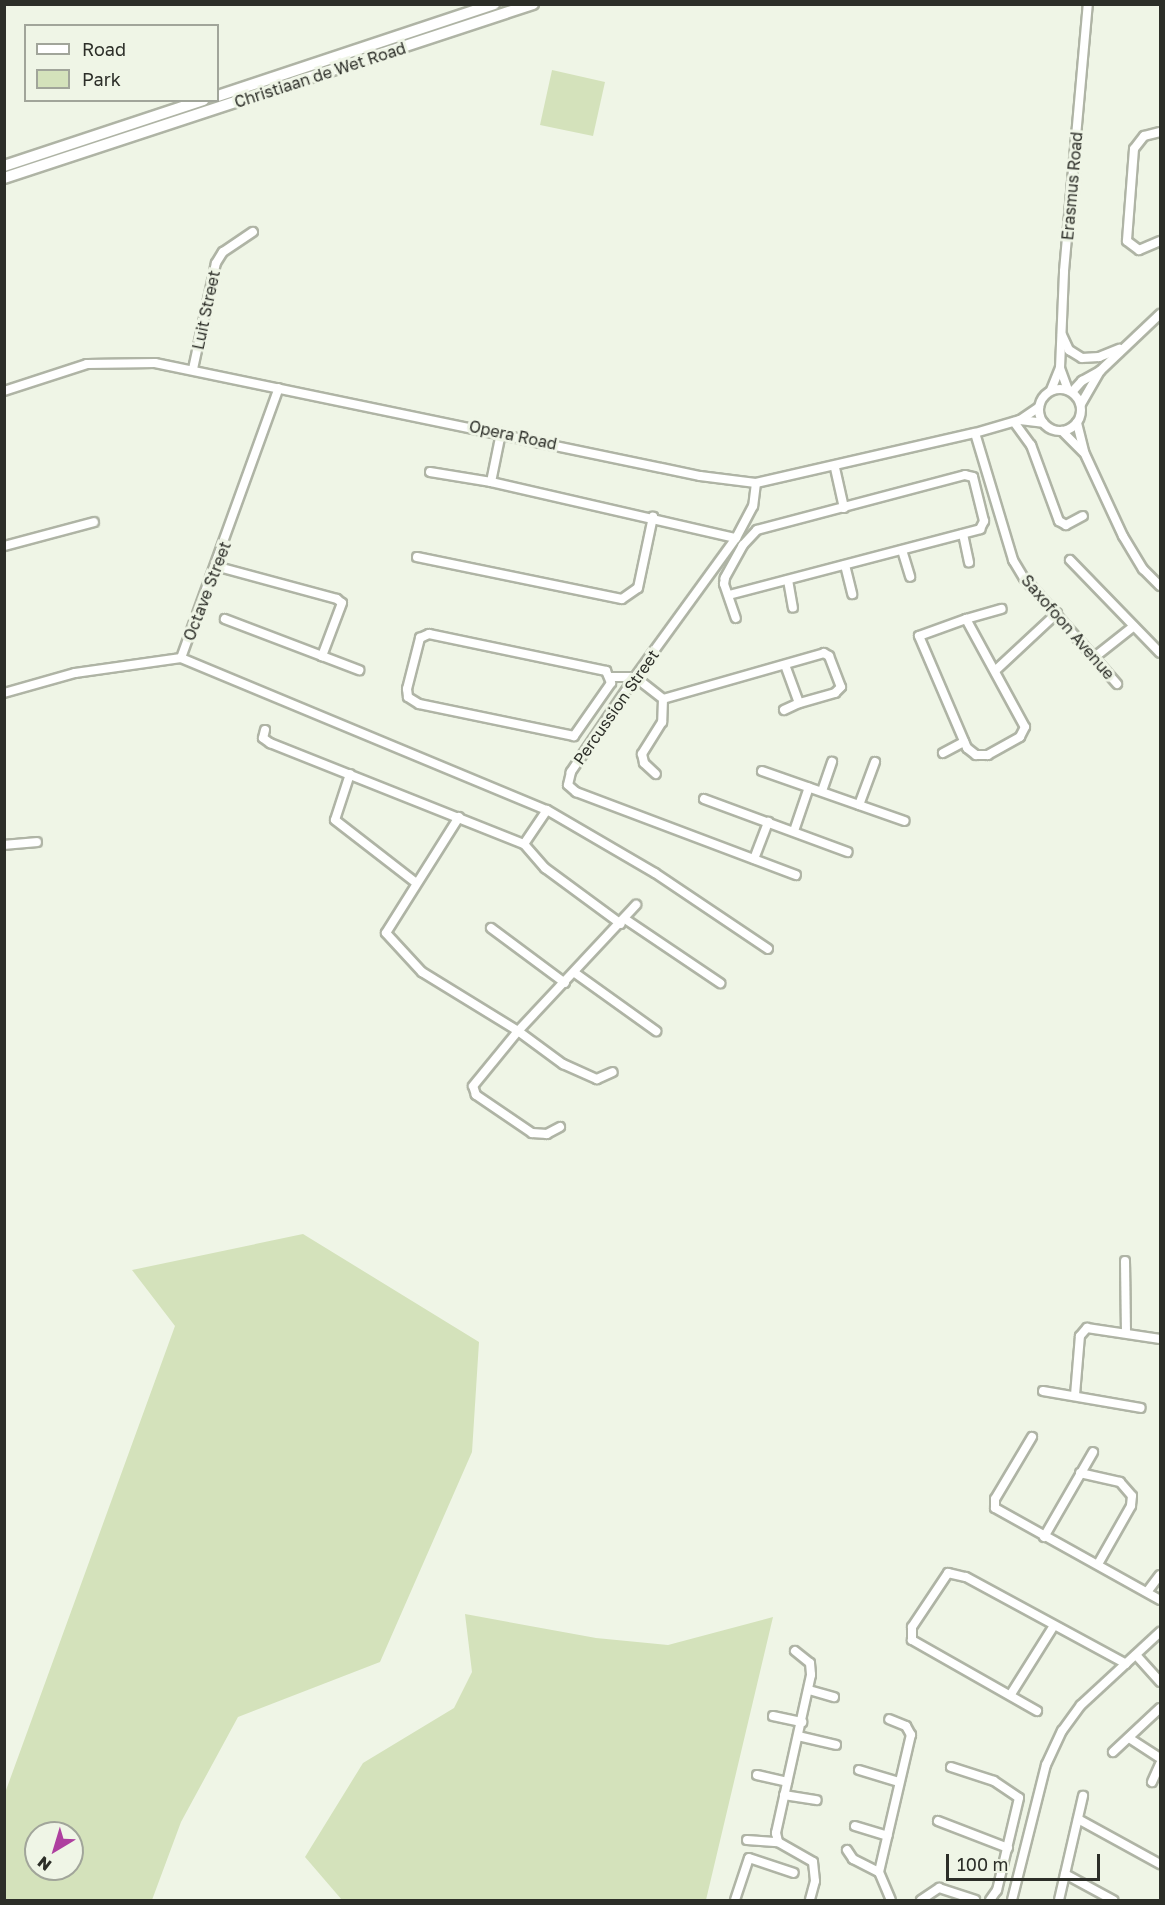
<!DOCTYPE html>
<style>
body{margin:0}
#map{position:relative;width:1165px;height:1905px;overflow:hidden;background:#eff5e6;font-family:"Golos Text",sans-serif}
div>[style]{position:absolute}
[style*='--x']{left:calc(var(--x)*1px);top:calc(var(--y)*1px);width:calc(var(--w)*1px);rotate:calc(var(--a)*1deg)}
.green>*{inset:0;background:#d4e2bb}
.roads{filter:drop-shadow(2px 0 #afb4a5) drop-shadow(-2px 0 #afb4a5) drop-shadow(0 2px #afb4a5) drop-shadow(0 -2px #afb4a5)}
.street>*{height:8px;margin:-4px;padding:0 4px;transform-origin:4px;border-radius:4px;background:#fff}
.street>.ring{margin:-4px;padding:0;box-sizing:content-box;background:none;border:8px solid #fff;border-radius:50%}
.secondary>*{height:10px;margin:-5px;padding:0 5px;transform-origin:5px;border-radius:5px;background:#fff}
span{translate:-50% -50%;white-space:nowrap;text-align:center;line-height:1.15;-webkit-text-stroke:6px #eff5e6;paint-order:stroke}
.street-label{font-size:16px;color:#2c2e28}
.frame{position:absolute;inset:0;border:6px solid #2c2e28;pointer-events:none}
.legend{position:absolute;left:24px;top:24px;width:195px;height:78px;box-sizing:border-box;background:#eff5e6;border:2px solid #a1a59a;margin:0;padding:8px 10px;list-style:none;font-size:18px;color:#2c2e28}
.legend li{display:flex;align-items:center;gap:12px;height:30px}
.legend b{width:30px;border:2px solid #a1a59a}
.north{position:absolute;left:24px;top:1821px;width:60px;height:60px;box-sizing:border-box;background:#eff5e6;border:2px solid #a1a59a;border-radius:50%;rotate:218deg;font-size:16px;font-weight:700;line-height:24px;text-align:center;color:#2c2e28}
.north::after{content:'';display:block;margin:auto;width:21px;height:27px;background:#ae409f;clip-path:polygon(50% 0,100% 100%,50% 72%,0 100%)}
.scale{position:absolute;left:946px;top:1854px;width:154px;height:27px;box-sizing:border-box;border:3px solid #2c2e28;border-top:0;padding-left:8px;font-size:18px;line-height:21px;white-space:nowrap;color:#2c2e28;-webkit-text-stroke:4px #eff5e6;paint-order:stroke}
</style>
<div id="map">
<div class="green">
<div style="clip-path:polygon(552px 70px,605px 82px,593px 136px,540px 125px)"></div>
<div style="clip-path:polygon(evenodd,303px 1234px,479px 1342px,472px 1452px,380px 1662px,238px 1717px,181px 1822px,152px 1900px,5px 1900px,5px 1793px,175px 1326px,132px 1270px,303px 1234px,36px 1833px,72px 1833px,72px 1869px,36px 1869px,36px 1833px)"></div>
<div style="clip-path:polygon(465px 1614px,596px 1638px,668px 1645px,773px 1617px,706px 1900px,342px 1900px,305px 1857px,363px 1763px,454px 1708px,472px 1672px)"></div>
</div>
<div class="roads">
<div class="street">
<div style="--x:1160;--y:132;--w:16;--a:166"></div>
<div style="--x:1144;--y:136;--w:16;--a:128"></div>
<div style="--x:1134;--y:149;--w:92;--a:94.4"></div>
<div style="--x:1127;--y:241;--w:15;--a:37"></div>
<div style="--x:1139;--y:250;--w:23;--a:-23"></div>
<div style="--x:1062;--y:335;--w:17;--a:65"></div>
<div style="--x:1069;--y:350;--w:15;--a:32"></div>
<div style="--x:1082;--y:358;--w:17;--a:-3"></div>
<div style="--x:1099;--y:357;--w:22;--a:-22"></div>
<div style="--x:1060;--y:368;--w:23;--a:70"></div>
<div style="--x:193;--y:369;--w:108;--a:-77.8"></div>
<div style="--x:216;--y:263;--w:13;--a:-58"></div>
<div style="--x:223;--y:252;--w:36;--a:-34"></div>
<div class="ring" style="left:1039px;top:389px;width:34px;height:34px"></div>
<div style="--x:1051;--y:390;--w:24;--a:-68"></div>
<div style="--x:1060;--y:368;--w:97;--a:-87.6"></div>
<div style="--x:1064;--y:271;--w:268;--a:-84.9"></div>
<div style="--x:4;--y:391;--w:87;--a:-18"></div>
<div style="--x:87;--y:364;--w:68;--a:-0.8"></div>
<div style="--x:155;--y:363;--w:557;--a:11.71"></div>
<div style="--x:700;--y:476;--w:56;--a:7.1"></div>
<div style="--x:756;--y:483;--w:225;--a:-12.9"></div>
<div style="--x:975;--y:433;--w:47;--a:-16.1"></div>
<div style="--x:1020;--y:420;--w:23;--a:-34"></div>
<div style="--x:1072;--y:392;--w:15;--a:-48"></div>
<div style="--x:1082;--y:381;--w:21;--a:-29"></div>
<div style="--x:1081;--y:404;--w:38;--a:-60"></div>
<div style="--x:1100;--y:371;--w:83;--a:-43.5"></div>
<div style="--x:1020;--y:420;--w:23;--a:7"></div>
<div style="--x:1014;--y:422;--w:29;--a:54"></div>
<div style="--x:1031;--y:445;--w:81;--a:69.8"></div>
<div style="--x:1059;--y:521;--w:8;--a:30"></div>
<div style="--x:1066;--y:525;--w:19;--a:-28"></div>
<div style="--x:1077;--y:423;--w:30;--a:76"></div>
<div style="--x:1084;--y:452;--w:93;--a:65.1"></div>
<div style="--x:1123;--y:536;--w:39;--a:59"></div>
<div style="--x:1143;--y:569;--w:24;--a:45"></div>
<div style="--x:1062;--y:431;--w:30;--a:45"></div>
<div style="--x:975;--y:433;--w:133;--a:73.3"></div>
<div style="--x:1013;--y:560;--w:21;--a:59"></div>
<div style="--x:1024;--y:578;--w:141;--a:48.7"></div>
<div style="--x:835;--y:468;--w:41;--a:77.3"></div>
<div style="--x:430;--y:472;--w:62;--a:9.3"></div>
<div style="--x:491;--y:482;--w:251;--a:12.9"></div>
<div style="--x:491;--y:482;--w:50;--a:-78.5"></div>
<div style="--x:756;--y:483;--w:23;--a:97"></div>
<div style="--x:753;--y:506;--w:36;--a:118"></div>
<div style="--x:736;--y:538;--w:172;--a:126"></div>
<div style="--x:635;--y:677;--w:115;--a:124"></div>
<div style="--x:571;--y:772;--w:13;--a:103"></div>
<div style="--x:568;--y:785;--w:11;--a:41"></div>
<div style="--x:576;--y:792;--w:235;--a:20.7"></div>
<div style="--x:963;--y:534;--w:29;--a:78"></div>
<div style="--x:4;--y:546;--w:93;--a:-14.9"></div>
<div style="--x:902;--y:550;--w:28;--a:73"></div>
<div style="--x:417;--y:557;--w:209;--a:11.6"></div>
<div style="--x:622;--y:599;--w:19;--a:-35"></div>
<div style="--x:638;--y:588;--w:73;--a:-78.1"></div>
<div style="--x:1070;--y:560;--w:129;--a:45.9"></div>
<div style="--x:845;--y:565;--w:30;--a:76"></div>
<div style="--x:215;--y:566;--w:126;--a:15.1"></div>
<div style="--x:337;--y:599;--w:6;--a:39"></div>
<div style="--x:342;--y:603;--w:57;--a:110.7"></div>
<div style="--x:322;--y:656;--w:104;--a:-159.1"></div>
<div style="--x:788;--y:580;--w:28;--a:80"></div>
<div style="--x:729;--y:595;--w:260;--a:-14.7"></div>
<div style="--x:980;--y:529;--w:9;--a:-63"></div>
<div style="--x:984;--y:521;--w:45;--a:-104"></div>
<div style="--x:973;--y:477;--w:8;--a:-166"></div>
<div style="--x:965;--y:475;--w:215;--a:165.2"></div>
<div style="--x:757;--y:530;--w:21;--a:133"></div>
<div style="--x:743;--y:545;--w:38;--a:119"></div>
<div style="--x:725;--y:578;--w:6;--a:99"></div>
<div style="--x:724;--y:584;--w:36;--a:71"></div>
<div style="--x:966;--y:619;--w:123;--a:61.4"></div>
<div style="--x:1025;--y:727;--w:11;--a:117"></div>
<div style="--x:1020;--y:737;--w:37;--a:151"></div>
<div style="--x:988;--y:755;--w:12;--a:180"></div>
<div style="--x:976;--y:755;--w:11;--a:-142"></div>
<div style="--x:967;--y:748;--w:122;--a:-113.2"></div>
<div style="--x:919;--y:636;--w:50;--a:-19.9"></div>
<div style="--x:966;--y:619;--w:37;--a:-16"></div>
<div style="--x:429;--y:634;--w:181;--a:11.8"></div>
<div style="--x:606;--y:671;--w:13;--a:67"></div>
<div style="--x:611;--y:683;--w:65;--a:124.9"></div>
<div style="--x:574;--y:736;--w:158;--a:-168.3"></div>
<div style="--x:419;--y:704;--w:13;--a:-148"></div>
<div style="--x:408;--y:697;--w:8;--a:-97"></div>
<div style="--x:407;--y:689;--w:53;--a:-75.7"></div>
<div style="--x:420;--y:638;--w:10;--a:-24"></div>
<div style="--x:322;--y:656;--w:40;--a:21"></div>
<div style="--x:1096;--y:656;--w:48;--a:-38.3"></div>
<div style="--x:181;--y:658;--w:396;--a:22.6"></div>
<div style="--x:547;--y:810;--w:125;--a:30.3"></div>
<div style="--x:655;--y:873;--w:136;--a:33.9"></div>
<div style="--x:997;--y:669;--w:82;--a:-43"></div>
<div style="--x:611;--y:677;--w:24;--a:0"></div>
<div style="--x:635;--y:677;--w:36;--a:38"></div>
<div style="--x:663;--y:699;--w:23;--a:92"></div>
<div style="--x:662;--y:722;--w:38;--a:122"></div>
<div style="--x:642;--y:754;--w:9;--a:77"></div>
<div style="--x:644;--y:763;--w:16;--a:43"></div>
<div style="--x:4;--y:693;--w:74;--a:-15.7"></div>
<div style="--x:75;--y:673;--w:107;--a:-8.1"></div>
<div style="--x:181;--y:658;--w:287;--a:-70.1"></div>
<div style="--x:663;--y:699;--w:167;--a:-15.9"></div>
<div style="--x:824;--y:653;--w:6;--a:31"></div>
<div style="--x:829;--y:656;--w:33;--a:69"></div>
<div style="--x:841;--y:687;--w:8;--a:135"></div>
<div style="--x:835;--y:693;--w:37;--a:164"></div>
<div style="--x:784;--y:710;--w:17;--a:-25"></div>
<div style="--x:799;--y:703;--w:40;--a:-110.2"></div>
<div style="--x:265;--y:730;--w:8;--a:104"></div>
<div style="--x:263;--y:738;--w:9;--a:36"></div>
<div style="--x:270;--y:743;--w:273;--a:21.7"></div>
<div style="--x:524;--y:844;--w:32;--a:49"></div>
<div style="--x:545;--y:868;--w:94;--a:36.4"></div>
<div style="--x:943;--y:753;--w:24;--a:-28"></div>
<div style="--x:762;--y:771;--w:151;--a:19.3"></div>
<div style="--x:350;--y:774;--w:48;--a:108.1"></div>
<div style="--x:335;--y:820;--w:101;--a:37.8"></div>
<div style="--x:822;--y:791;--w:31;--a:-71"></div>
<div style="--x:704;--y:799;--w:153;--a:20.3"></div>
<div style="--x:859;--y:805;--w:46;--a:-69.6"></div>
<div style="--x:459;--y:817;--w:137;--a:122.2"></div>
<div style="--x:386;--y:933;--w:53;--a:47.3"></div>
<div style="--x:422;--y:972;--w:113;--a:31.6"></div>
<div style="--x:518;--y:1031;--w:56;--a:36.3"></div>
<div style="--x:563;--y:1064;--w:37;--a:24"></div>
<div style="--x:597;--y:1079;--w:17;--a:-24"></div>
<div style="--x:794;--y:831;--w:46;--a:-71.2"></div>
<div style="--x:524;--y:844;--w:41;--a:-55.9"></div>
<div style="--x:4;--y:845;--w:33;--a:-5"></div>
<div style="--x:754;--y:859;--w:40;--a:-69"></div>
<div style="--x:625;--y:919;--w:115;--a:34"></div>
<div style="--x:491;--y:928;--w:92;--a:36.6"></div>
<div style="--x:575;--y:973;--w:100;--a:35.6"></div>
<div style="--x:560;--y:1127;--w:15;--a:152"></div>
<div style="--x:547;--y:1134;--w:15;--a:-176"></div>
<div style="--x:532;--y:1133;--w:68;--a:-145.8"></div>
<div style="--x:476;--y:1095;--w:9;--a:-108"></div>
<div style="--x:473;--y:1086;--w:71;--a:-50.7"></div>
<div style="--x:518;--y:1031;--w:173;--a:-46.9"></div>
<div style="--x:1125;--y:1261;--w:72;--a:89.2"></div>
<div style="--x:1043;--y:1391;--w:99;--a:9.8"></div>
<div style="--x:1075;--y:1395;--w:59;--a:-85.2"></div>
<div style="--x:1080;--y:1336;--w:11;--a:-49"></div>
<div style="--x:1087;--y:1328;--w:74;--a:8.6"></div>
<div style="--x:1032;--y:1437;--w:72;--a:120.8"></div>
<div style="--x:995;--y:1499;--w:9;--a:90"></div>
<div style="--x:995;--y:1508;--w:189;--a:29.1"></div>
<div style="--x:1080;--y:1473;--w:41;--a:12.7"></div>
<div style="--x:1120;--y:1482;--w:18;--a:49"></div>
<div style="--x:1132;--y:1496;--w:10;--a:96"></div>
<div style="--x:1131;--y:1506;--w:67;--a:119.6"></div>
<div style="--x:1044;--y:1537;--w:98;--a:-60"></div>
<div style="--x:1147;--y:1592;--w:21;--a:-53"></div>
<div style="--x:795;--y:1651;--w:19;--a:39"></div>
<div style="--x:810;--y:1663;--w:12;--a:85"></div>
<div style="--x:811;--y:1675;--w:162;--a:102.5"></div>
<div style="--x:776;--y:1833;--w:9;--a:77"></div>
<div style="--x:778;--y:1842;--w:40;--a:29.7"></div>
<div style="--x:813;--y:1862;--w:19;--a:84"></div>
<div style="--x:815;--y:1881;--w:20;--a:105"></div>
<div style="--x:1136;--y:1655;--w:36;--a:48"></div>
<div style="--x:809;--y:1690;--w:26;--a:16"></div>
<div style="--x:1011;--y:1694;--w:79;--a:-57.9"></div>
<div style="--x:1037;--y:1711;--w:144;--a:-150.4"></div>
<div style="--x:912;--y:1640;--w:13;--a:-90"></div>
<div style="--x:912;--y:1627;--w:65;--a:-56.3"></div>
<div style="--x:948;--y:1573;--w:18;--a:13"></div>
<div style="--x:966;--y:1577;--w:182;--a:28.5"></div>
<div style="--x:773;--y:1716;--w:30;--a:12"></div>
<div style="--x:798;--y:1736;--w:39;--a:13"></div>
<div style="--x:1129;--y:1738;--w:37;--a:33"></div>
<div style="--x:1113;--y:1752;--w:64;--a:-43.1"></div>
<div style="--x:951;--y:1767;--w:45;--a:18"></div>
<div style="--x:994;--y:1781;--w:30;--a:34"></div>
<div style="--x:1019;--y:1798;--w:95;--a:103.4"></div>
<div style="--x:997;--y:1890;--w:12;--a:125"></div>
<div style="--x:859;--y:1770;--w:42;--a:16.7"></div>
<div style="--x:757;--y:1775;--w:31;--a:13"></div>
<div style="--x:1152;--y:1782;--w:20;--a:-66"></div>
<div style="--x:784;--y:1795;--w:33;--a:9"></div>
<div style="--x:1078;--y:1819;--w:94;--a:28.8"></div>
<div style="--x:938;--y:1821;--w:75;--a:21.1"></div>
<div style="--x:855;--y:1826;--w:34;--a:17"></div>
<div style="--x:747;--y:1840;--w:31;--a:4"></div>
<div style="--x:847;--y:1850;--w:11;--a:56"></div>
<div style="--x:853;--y:1859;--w:29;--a:27"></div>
<div style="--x:879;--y:1872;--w:30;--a:67"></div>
<div style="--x:879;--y:1872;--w:141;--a:-76.9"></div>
<div style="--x:911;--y:1735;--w:10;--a:-119"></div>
<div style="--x:906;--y:1726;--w:18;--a:-158"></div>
<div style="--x:1065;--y:1874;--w:55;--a:28.4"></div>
<div style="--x:735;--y:1900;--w:44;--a:-71.6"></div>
<div style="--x:749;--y:1858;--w:47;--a:18.4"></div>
<div style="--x:921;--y:1900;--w:22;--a:-34"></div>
<div style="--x:939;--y:1888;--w:38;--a:18"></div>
<div style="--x:1012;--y:1900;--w:139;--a:-75.9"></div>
<div style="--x:1046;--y:1765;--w:38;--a:-65"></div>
<div style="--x:1062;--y:1731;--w:32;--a:-54"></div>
<div style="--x:1081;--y:1705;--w:108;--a:-42.7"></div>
<div style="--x:1059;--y:1900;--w:107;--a:-77"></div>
</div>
<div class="secondary">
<div style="--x:218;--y:96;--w:291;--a:-18.4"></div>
<div style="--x:4;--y:166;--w:210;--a:-18.3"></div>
<div style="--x:4;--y:178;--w:557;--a:-18.21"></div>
</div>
</div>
<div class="street-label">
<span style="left:320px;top:75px;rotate:-18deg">Christiaan de Wet Road</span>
<span style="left:1072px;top:186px;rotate:-85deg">Erasmus Road</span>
<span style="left:206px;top:310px;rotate:-78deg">Luit Street</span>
<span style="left:513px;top:435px;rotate:12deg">Opera Road</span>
<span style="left:207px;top:591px;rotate:-69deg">Octave Street</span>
<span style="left:1068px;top:627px;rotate:49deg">Saxofoon Avenue</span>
<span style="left:616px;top:707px;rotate:-55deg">Percussion Street</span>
</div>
<div class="frame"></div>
<ul class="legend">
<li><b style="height:8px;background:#fff"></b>Road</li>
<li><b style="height:16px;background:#d4e2bb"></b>Park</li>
</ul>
<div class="north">N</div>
<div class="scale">100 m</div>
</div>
